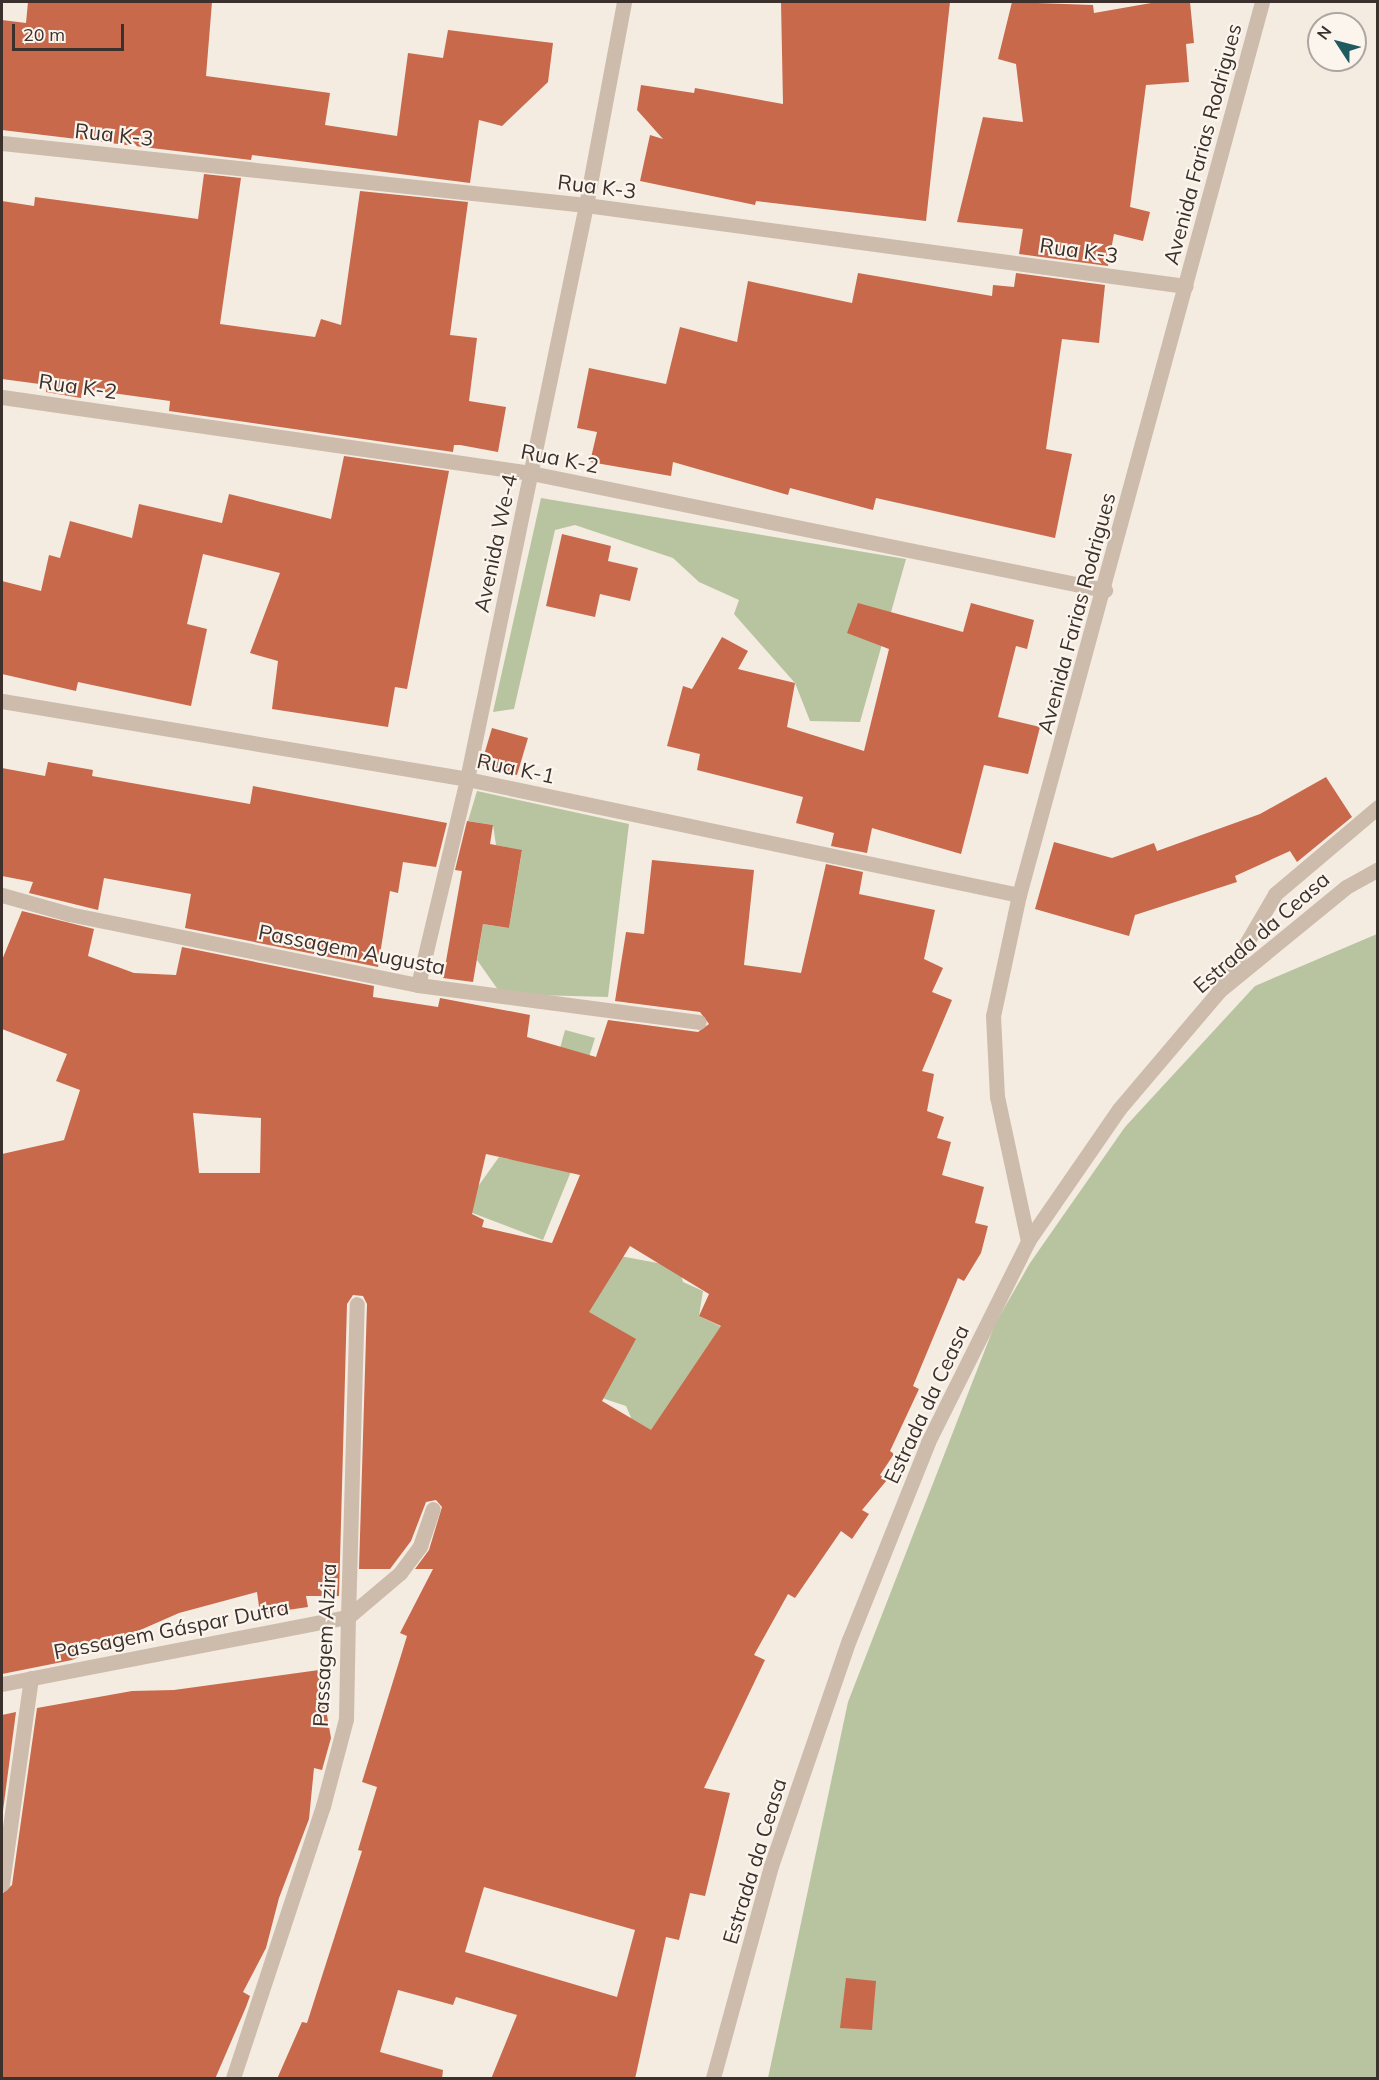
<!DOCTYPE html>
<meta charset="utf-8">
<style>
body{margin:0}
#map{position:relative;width:1379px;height:2080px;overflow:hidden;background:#f4ebe1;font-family:Mulish,sans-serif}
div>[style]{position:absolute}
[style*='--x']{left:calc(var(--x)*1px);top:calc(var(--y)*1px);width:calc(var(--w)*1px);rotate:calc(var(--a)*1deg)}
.green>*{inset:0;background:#b8c4a0}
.building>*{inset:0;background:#c8694b}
.service>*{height:15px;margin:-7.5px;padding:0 7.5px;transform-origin:7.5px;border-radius:7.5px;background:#cdbbac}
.minor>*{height:15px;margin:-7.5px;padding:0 7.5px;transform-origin:7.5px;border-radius:7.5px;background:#cdbbac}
span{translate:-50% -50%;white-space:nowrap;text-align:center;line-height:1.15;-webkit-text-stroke:4.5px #fbf5ee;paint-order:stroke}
.street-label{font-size:21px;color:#3b302b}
.frame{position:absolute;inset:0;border:3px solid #3b302b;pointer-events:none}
.north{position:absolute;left:1307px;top:12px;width:60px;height:60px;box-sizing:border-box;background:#fbf5ee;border:2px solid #aea6a0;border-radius:50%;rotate:306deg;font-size:16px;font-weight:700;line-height:24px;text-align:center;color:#3b302b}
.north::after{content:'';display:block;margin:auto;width:21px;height:27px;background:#1f5a5e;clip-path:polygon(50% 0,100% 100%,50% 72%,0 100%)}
.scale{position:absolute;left:12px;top:24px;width:112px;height:27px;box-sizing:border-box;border:3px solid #3b302b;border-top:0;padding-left:8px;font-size:18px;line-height:21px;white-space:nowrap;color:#3b302b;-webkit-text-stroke:4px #fbf5ee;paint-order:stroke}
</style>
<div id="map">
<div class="green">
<div style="clip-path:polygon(541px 498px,906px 559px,860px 722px,810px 721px,795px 683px,734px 614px,739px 600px,699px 582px,673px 558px,575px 525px,555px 530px,514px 709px,493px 712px)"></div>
<div style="clip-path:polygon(477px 791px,629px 824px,608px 997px,501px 994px,477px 960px,483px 924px,509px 928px,522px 851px,496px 845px,493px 825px,468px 821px)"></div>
<div style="clip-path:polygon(1377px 934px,1377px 2078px,768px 2078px,848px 1702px,995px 1324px,1030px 1263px,1125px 1127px,1255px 986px)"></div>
<div style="clip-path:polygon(565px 1030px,595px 1038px,567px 1127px,583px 1142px,543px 1240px,462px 1209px,499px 1157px,529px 1163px)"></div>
<div style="clip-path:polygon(577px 1248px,679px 1267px,683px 1282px,703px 1291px,699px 1316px,736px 1334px,650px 1462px,626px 1406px,587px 1393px,569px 1311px)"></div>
</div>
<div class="building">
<div style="clip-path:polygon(28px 2px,212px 2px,206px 76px,330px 93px,325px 125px,397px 136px,408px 53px,443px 58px,448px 30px,553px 43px,548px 82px,502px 126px,479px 120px,470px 183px,252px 155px,251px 160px,2px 130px,2px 20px,26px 23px)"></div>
<div style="clip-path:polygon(781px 2px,950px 2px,926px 221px,756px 201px,755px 205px,640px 181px,650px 135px,663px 139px,637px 110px,641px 85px,694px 93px,695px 88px,783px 104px)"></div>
<div style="clip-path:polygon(1012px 2px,1093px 5px,1094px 13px,1157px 2px,1190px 2px,1194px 43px,1186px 44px,1189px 82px,1146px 85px,1130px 207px,1150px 212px,1143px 241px,1114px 234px,1108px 266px,1019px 254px,1023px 229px,957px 222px,983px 117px,1023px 122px,1016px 64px,998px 59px)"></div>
<div style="clip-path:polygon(204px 174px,241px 178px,220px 324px,315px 337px,321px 319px,341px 325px,360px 191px,468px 202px,450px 335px,477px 338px,469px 401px,506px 407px,498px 452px,460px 445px,454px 445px,453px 452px,169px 411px,170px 401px,83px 389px,81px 398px,46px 392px,47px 385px,2px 379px,2px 201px,34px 206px,35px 197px,198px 219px)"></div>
<div style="clip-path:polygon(858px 273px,992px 296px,993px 285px,1014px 287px,1016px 273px,1105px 285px,1099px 343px,1062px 339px,1046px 449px,1072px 454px,1055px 538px,876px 498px,873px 510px,790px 488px,788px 495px,673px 462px,671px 476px,590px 462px,597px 432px,577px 428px,589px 368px,666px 384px,680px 327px,737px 342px,748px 281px,852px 303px)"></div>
<div style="clip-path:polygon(344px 456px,449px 471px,407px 689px,395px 687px,388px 727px,272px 709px,278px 661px,250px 653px,280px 573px,203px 554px,187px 624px,207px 629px,191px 706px,78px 682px,76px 691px,2px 674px,2px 581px,41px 591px,49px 555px,60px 558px,70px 521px,132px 538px,139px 504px,222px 523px,229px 494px,331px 519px)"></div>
<div style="clip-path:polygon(562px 534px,611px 546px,608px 561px,638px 568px,630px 601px,600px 594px,595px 617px,546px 606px)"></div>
<div style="clip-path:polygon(858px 603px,963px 632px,971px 603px,1034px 620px,1027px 649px,1016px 646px,998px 717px,1040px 727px,1028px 774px,984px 765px,961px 854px,872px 828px,867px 853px,831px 846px,834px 833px,796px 823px,803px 797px,697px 770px,700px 754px,667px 746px,683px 686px,692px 689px,722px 637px,748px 651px,738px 669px,795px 683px,787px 727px,864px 751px,889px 649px,847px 633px)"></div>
<div style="clip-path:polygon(492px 728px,528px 738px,517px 775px,481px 765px)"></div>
<div style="clip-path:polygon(48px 762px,93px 770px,92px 776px,250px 804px,253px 786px,447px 823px,436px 867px,403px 862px,398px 893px,390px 891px,378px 967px,185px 928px,191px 894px,104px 878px,98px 910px,29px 893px,33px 882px,2px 876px,2px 768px,45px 776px)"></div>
<div style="clip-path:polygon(1326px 777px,1352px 817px,1297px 862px,1290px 851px,1235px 876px,1237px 882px,1135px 915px,1129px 936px,1035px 909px,1054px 842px,1112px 858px,1154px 843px,1157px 851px,1260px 814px)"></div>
<div style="clip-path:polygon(467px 821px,493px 825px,490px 844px,522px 850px,509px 928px,483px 924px,473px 982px,443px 978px,462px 871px,455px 870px)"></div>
<div style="clip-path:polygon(evenodd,652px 860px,754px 870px,744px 965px,801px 973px,826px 864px,863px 872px,859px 894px,935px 910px,924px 959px,943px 968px,932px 992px,952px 1000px,922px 1071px,934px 1074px,927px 1111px,944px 1117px,937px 1138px,951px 1142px,942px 1175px,984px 1187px,975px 1223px,988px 1226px,981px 1253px,964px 1281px,958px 1278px,913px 1386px,919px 1389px,890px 1451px,894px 1454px,880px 1475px,887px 1480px,862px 1510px,869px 1514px,852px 1539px,841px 1531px,795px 1598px,788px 1594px,754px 1655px,765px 1660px,704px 1788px,730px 1793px,705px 1896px,690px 1893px,679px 1940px,666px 1937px,635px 2079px,491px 2079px,517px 2015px,456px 1997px,453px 2005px,398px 1990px,380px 2052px,443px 2070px,442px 2079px,277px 2079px,302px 2022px,307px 2023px,362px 1851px,358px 1850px,377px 1787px,362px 1782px,407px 1636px,400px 1633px,433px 1569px,415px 1569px,429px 1550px,442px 1507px,436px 1500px,426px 1502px,411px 1541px,390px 1569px,359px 1569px,367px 1304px,363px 1296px,353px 1295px,347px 1304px,339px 1596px,306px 1596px,308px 1607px,260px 1614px,257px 1592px,179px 1613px,72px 1660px,2px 1674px,2px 1154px,64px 1140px,80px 1090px,56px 1081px,67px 1054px,2px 1029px,2px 960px,22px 911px,94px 929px,88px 956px,134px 973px,176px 975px,182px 947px,374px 986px,373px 997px,438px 1007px,440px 998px,530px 1015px,527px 1037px,596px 1057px,608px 1020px,698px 1032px,709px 1024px,700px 1012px,615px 1001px,626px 932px,644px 934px,652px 860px,193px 1113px,261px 1118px,260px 1173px,199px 1173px,193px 1113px,652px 860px,486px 1154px,580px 1175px,552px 1243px,482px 1227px,484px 1220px,472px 1214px,486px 1154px,652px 860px,630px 1246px,709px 1294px,699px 1316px,721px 1326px,651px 1430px,602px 1401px,636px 1339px,589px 1312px,630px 1246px,652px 860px,484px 1887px,635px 1930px,617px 1997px,465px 1952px,484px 1887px)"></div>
<div style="clip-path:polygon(319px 1670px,331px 1738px,322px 1770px,314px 1768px,309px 1819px,279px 1898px,266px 1948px,243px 1992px,250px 1996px,246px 2007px,215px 2079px,2px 2079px,2px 1894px,12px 1885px,37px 1708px,132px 1691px,174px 1690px)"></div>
<div style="clip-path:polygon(16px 1712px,2px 1818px,2px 1715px)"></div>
<div style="clip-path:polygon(846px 1978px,876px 1981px,872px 2030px,840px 2028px)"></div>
</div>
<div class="service">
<div style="--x:1219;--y:990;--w:111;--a:-59.7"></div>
<div style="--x:1275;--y:894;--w:135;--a:-40.2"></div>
<div style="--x:348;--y:1617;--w:313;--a:-88.4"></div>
</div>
<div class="minor">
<div style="--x:2;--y:143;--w:587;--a:6.06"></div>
<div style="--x:586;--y:205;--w:605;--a:7.69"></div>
<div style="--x:2;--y:397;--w:534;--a:8.18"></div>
<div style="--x:531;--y:473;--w:586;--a:11.52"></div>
<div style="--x:2;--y:701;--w:471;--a:9.5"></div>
<div style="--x:467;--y:779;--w:564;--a:11.87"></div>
<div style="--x:2;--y:895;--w:70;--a:15.8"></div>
<div style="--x:69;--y:914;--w:356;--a:11.5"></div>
<div style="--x:418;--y:985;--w:283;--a:7.5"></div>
<div style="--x:418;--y:985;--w:212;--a:-76.6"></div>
<div style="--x:467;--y:779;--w:586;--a:-78.29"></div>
<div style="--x:586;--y:205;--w:207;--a:-79.4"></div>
<div style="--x:1028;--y:1241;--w:147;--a:-102.1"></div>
<div style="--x:997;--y:1097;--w:81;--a:-92.8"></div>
<div style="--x:993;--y:1016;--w:124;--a:-77.9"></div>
<div style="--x:1019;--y:895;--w:925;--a:-74.78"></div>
<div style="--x:2;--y:1684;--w:352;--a:-11"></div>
<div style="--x:348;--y:1617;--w:68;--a:-40.2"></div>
<div style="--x:400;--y:1573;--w:34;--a:-53"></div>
<div style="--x:420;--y:1546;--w:39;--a:-71"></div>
<div style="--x:2;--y:1884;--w:208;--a:-82"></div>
<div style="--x:233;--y:2078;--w:287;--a:-71.7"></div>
<div style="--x:323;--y:1806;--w:90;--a:-75.2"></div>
<div style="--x:346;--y:1719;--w:102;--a:-88.9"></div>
<div style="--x:713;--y:2078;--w:220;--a:-74.7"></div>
<div style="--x:771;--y:1866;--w:239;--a:-71"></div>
<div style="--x:849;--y:1640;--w:213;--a:-68.2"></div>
<div style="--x:928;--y:1442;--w:225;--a:-63.5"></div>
<div style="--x:1028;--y:1241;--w:160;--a:-55.4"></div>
<div style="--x:1119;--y:1109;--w:155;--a:-49.7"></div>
<div style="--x:1219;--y:991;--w:164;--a:-39.3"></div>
<div style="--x:1346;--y:887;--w:37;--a:-29"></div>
</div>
<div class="street-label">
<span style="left:114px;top:134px;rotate:6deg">Rua K-3</span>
<span style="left:1202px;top:144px;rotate:-75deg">Avenida Farias Rodrigues</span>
<span style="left:597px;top:186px;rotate:7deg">Rua K-3</span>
<span style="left:1079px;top:250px;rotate:8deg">Rua K-3</span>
<span style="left:78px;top:386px;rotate:8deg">Rua K-2</span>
<span style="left:560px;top:458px;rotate:11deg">Rua K-2</span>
<span style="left:495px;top:543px;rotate:-78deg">Avenida We-4</span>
<span style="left:1076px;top:613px;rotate:-75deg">Avenida Farias Rodrigues</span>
<span style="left:516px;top:768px;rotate:12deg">Rua K-1</span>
<span style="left:1261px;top:932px;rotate:-41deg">Estrada da Ceasa</span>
<span style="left:352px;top:949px;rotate:11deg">Passagem Augusta</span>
<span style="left:926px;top:1404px;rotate:-65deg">Estrada da Ceasa</span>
<span style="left:171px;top:1629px;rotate:-11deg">Passagem Gáspar Dutra</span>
<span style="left:324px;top:1645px;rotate:-87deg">Passagem Alzira</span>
<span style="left:754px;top:1861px;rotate:-73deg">Estrada da Ceasa</span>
</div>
<div class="frame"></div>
<div class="north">N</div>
<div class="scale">20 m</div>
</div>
